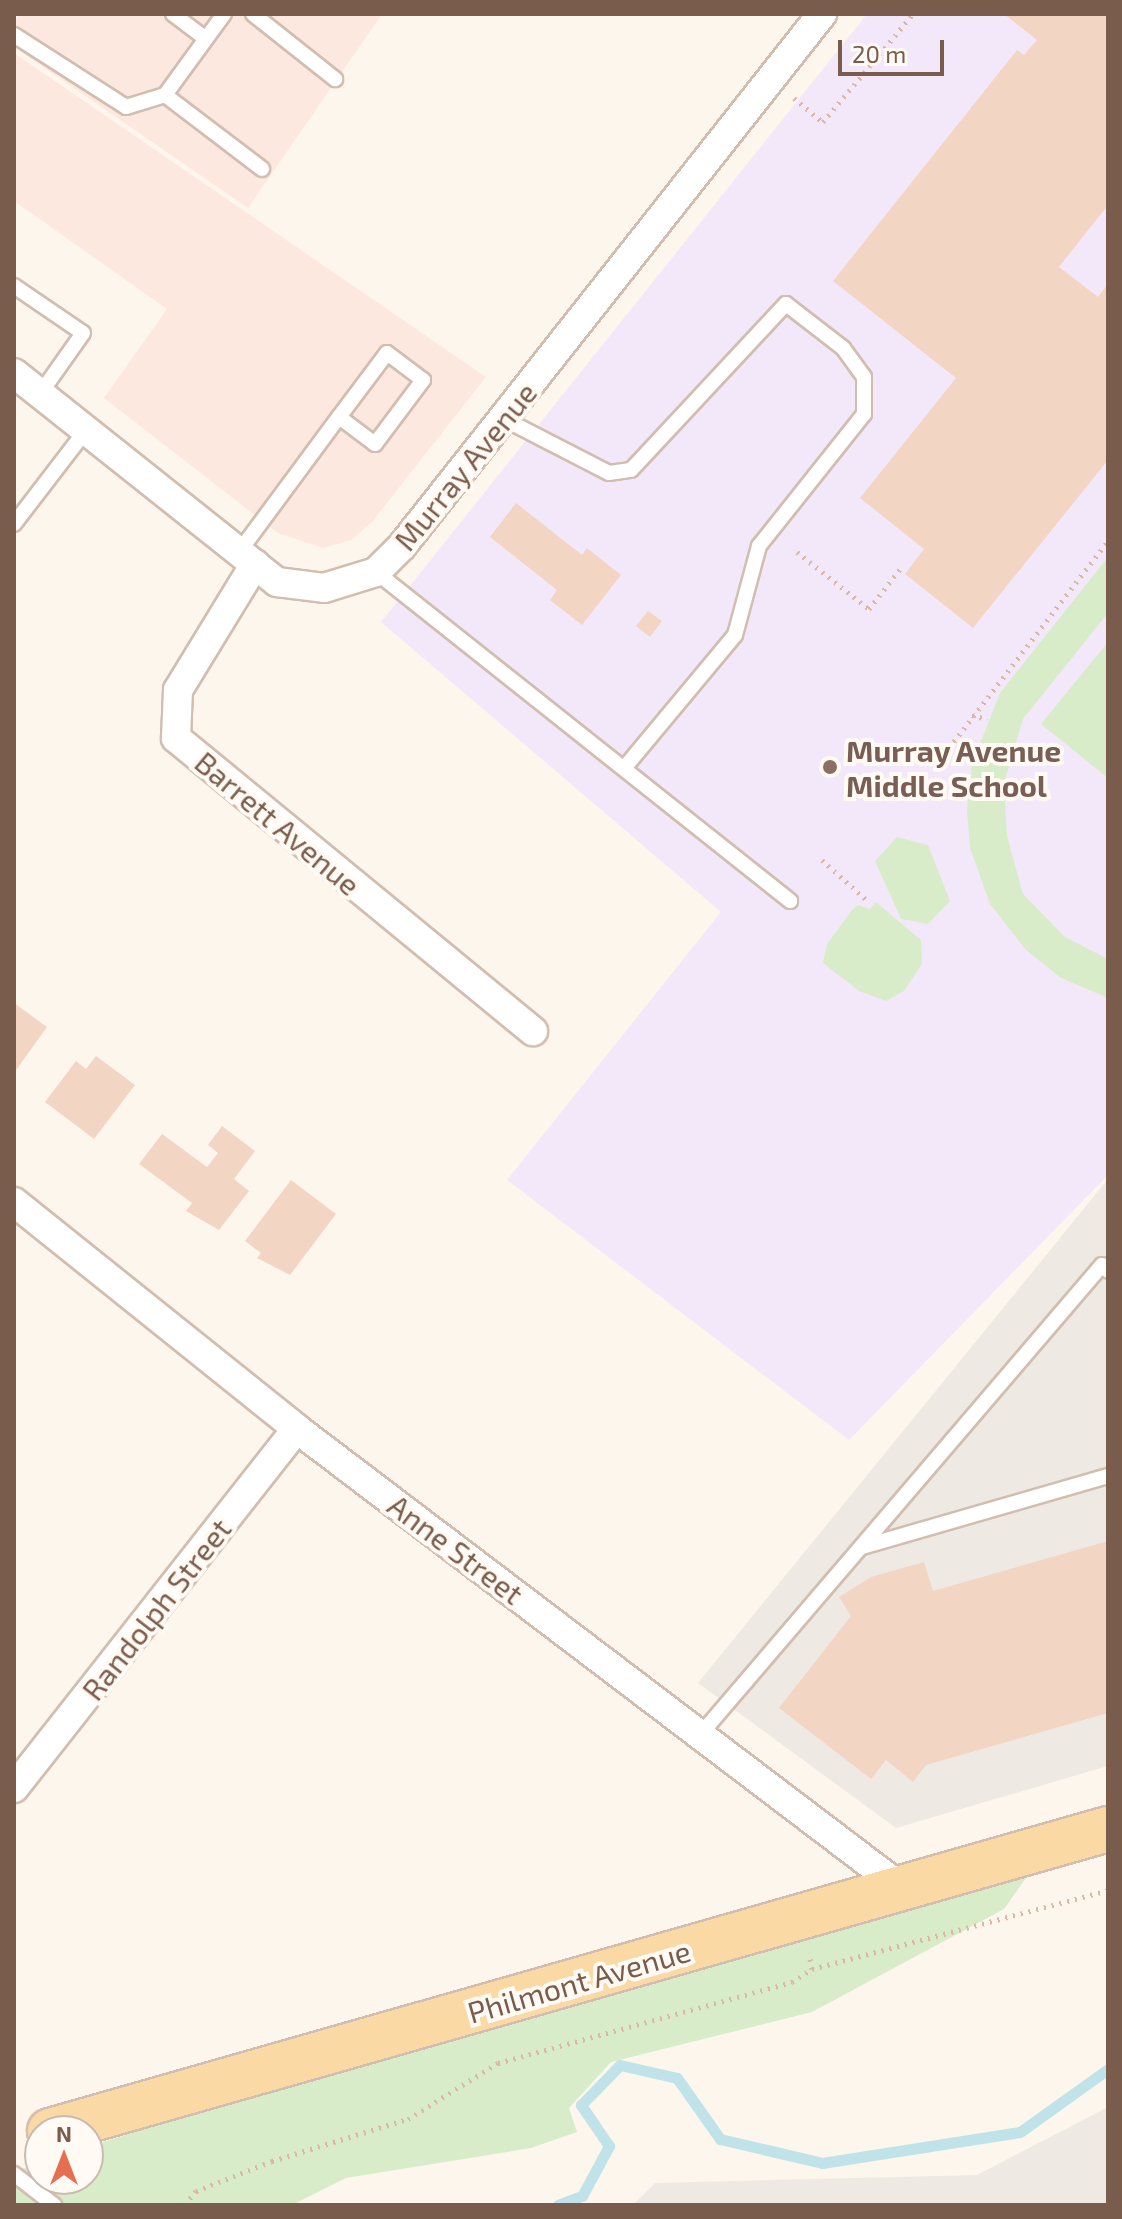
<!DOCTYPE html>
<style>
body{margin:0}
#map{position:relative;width:1122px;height:2219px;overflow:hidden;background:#fdf6ec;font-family:"Exo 2",sans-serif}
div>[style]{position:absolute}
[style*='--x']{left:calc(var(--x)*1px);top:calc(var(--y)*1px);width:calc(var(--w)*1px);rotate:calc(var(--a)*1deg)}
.commercial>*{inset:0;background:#fde8e0}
.industrial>*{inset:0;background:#efe9e4}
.education>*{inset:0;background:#f3e8fa}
.green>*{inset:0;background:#d8ecc9}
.stream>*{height:11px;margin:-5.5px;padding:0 5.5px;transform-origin:5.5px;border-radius:5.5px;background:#bfe3e8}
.building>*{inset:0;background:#f3d5c3}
.path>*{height:5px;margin-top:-2.5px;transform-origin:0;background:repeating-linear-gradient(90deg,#d9b8a5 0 2px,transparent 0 8px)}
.roads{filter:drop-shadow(2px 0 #d1beb0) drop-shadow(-2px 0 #d1beb0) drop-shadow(0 2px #d1beb0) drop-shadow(0 -2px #d1beb0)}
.service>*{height:14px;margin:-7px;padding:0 7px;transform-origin:7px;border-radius:7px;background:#fff}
.minor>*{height:28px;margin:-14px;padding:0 14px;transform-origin:14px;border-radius:14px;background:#fff}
.primary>*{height:44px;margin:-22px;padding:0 22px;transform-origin:22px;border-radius:22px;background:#fbd9a5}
.dots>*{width:22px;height:22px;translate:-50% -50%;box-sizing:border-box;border:4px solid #fffaf3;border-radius:50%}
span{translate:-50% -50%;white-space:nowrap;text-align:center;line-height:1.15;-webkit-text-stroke:8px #fffaf3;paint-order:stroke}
.street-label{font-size:30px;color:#7a5c4d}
.education-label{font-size:30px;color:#785e54;font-weight:700}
.left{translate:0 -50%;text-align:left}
.frame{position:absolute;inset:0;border:16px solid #7a5c4d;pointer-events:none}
.north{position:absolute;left:24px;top:2115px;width:80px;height:80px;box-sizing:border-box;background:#fffaf3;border:2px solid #cabbb1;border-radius:50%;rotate:0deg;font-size:22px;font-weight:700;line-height:32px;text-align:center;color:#7a5c4d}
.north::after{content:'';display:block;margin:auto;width:28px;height:36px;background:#e76f51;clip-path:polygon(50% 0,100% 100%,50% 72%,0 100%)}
.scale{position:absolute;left:838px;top:40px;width:106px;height:36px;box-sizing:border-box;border:4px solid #7a5c4d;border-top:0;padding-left:10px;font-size:24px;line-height:28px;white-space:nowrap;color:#7a5c4d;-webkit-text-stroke:6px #fffaf3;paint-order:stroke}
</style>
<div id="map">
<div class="commercial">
<div style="clip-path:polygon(20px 14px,375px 14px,380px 17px,248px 208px,14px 47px,14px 23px)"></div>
<div style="clip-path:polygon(14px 53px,486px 377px,372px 522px,351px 540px,323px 548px,278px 533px,104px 398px,167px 309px,14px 201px)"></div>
</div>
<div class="industrial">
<div style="clip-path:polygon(1108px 1179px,1108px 1766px,896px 1828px,698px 1683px)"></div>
<div style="clip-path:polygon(1108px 2107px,1108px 2205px,633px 2205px,655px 2183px,977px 2175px)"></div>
</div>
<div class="education">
<div style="clip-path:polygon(867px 14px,1108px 14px,1108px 1175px,849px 1440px,507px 1180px,721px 912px,381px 622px)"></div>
</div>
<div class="green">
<div style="clip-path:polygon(1108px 557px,1108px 613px,1023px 719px,1004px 783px,1007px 836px,1023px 894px,1065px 937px,1108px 959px,1108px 998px,1061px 978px,1026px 950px,990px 904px,970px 848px,967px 810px,972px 764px,1000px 693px)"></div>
<div style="clip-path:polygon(1108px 642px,1108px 778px,1041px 724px)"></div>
<div style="clip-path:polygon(897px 837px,928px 845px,950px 901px,928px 924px,901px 919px,875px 861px)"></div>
<div style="clip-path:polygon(876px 902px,921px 940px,922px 964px,904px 991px,886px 1001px,859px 991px,823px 963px,827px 944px,852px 910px,858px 905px,870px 909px)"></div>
<div style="clip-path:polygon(1031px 1871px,1004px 1909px,812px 2012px,611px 2062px,569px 2108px,577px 2132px,531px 2148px,346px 2178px,292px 2205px,14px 2205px,14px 2172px,40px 2163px,40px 2179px,88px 2179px,88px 2147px,156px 2125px)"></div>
</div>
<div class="stream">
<div style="--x:558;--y:2205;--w:26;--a:-21"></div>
<div style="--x:582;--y:2196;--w:57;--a:-61.6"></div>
<div style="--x:609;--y:2146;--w:50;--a:-124.3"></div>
<div style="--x:581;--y:2105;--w:56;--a:-45.7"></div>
<div style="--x:620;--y:2065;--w:58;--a:12.8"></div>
<div style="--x:677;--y:2078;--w:75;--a:54.8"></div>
<div style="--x:720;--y:2139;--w:105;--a:13.2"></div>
<div style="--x:822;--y:2163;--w:200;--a:-8.9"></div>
<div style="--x:1020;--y:2132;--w:108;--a:-35.6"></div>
</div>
<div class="building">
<div style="clip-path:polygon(1004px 14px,1108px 14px,1108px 205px,1059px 267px,1098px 297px,1108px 284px,1108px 460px,973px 628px,905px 574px,924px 549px,860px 498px,956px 378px,833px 281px,1017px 50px,1024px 55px,1037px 40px)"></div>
<div style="clip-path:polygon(516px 503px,582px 555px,587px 548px,621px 575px,582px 625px,550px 600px,557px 590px,490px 537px)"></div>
<div style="clip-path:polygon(648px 611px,662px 621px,650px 637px,636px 626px)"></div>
<div style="clip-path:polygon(14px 1003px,47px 1027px,14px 1073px)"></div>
<div style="clip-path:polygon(96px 1056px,135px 1085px,94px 1139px,45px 1102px,76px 1061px,86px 1069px)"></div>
<div style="clip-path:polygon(222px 1126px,255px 1151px,234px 1179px,249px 1191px,219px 1230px,186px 1211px,192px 1203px,139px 1164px,162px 1134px,207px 1167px,218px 1153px,208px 1145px)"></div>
<div style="clip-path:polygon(291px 1180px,336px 1214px,290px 1275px,257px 1258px,261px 1253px,245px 1241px)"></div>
<div style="clip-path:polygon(1108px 1541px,1108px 1713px,926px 1765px,913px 1782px,886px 1760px,871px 1779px,779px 1708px,851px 1616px,839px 1597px,871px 1577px,924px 1562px,933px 1591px)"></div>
</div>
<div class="path">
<div style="--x:794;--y:98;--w:38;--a:40"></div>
<div style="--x:823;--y:122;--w:141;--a:-50.2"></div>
<div style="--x:797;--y:552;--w:92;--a:38.4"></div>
<div style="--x:869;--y:609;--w:51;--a:-52.2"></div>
<div style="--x:972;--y:715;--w:16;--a:15"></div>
<div style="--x:949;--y:748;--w:261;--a:-52.5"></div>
<div style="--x:822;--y:860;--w:63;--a:41.8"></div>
<div style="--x:812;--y:1969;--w:306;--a:-14.9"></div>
<div style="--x:185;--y:2205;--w:18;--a:-52"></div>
<div style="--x:196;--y:2191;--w:82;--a:-21.5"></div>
<div style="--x:272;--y:2161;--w:142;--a:-17.2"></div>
<div style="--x:408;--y:2119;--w:106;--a:-31.9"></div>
<div style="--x:498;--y:2063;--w:305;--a:-15.4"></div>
<div style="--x:792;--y:1982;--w:24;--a:-33"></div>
<div style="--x:812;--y:1969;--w:16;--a:-101"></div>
</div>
<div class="roads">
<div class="service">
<div style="--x:173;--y:14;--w:41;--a:37.1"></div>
<div style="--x:253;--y:14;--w:105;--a:38.4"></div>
<div style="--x:14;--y:35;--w:133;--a:32.7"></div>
<div style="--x:126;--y:107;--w:41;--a:-17.1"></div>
<div style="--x:165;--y:95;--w:100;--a:-53.9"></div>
<div style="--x:165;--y:95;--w:122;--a:37.3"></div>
<div style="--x:14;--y:286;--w:83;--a:34.3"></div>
<div style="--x:83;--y:333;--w:75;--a:125.2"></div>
<div style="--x:504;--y:419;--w:118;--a:27.2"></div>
<div style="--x:609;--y:473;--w:22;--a:-8"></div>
<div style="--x:631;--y:470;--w:227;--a:-47"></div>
<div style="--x:786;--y:304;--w:72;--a:37.7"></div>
<div style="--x:843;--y:348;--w:36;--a:54"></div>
<div style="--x:864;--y:377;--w:37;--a:90"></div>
<div style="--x:864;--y:414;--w:169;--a:128.5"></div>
<div style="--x:759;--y:546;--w:92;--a:105.1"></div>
<div style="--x:735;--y:635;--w:173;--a:129.8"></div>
<div style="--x:14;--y:524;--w:118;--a:-52.5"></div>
<div style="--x:239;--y:552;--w:168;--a:-53.5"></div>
<div style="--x:339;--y:417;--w:45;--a:36.9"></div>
<div style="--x:375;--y:444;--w:80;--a:-53.1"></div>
<div style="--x:423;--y:380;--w:45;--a:-143.1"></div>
<div style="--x:387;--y:353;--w:80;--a:126.9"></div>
<div style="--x:376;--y:572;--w:529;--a:38.47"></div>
<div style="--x:862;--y:1547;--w:256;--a:-16.1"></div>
<div style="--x:700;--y:1735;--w:618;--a:-49.46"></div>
<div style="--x:1102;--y:1265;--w:8;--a:45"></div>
<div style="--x:14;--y:2174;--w:51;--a:37.8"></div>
</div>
<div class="minor">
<div style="--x:14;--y:373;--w:336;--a:38.5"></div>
<div style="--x:277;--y:582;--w:47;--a:7.3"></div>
<div style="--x:324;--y:588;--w:54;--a:-17.1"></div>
<div style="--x:376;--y:572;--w:37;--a:-45"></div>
<div style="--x:402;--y:546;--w:678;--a:-51.71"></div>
<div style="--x:255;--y:564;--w:148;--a:121.4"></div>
<div style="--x:178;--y:690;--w:48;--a:92.4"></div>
<div style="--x:176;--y:738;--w:462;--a:39.4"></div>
<div style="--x:14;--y:1202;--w:363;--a:38.7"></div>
<div style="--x:297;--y:1429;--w:761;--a:37.2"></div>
<div style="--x:14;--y:1788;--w:457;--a:-51.8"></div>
</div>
<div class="primary">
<div style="--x:50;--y:2131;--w:1100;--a:-15.93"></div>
</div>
</div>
<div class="dots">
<div style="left:830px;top:767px;background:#8d6e63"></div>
</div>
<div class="street-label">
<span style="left:465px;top:466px;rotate:-51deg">Murray Avenue</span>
<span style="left:278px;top:823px;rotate:40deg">Barrett Avenue</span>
<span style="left:456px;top:1549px;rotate:37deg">Anne Street</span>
<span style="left:156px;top:1609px;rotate:-52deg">Randolph Street</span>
<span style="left:579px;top:1981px;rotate:-16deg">Philmont Avenue</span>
</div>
<div class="education-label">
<span class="left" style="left:846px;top:767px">Murray Avenue<br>Middle School</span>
</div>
<div class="frame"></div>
<div class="north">N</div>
<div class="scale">20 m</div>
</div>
